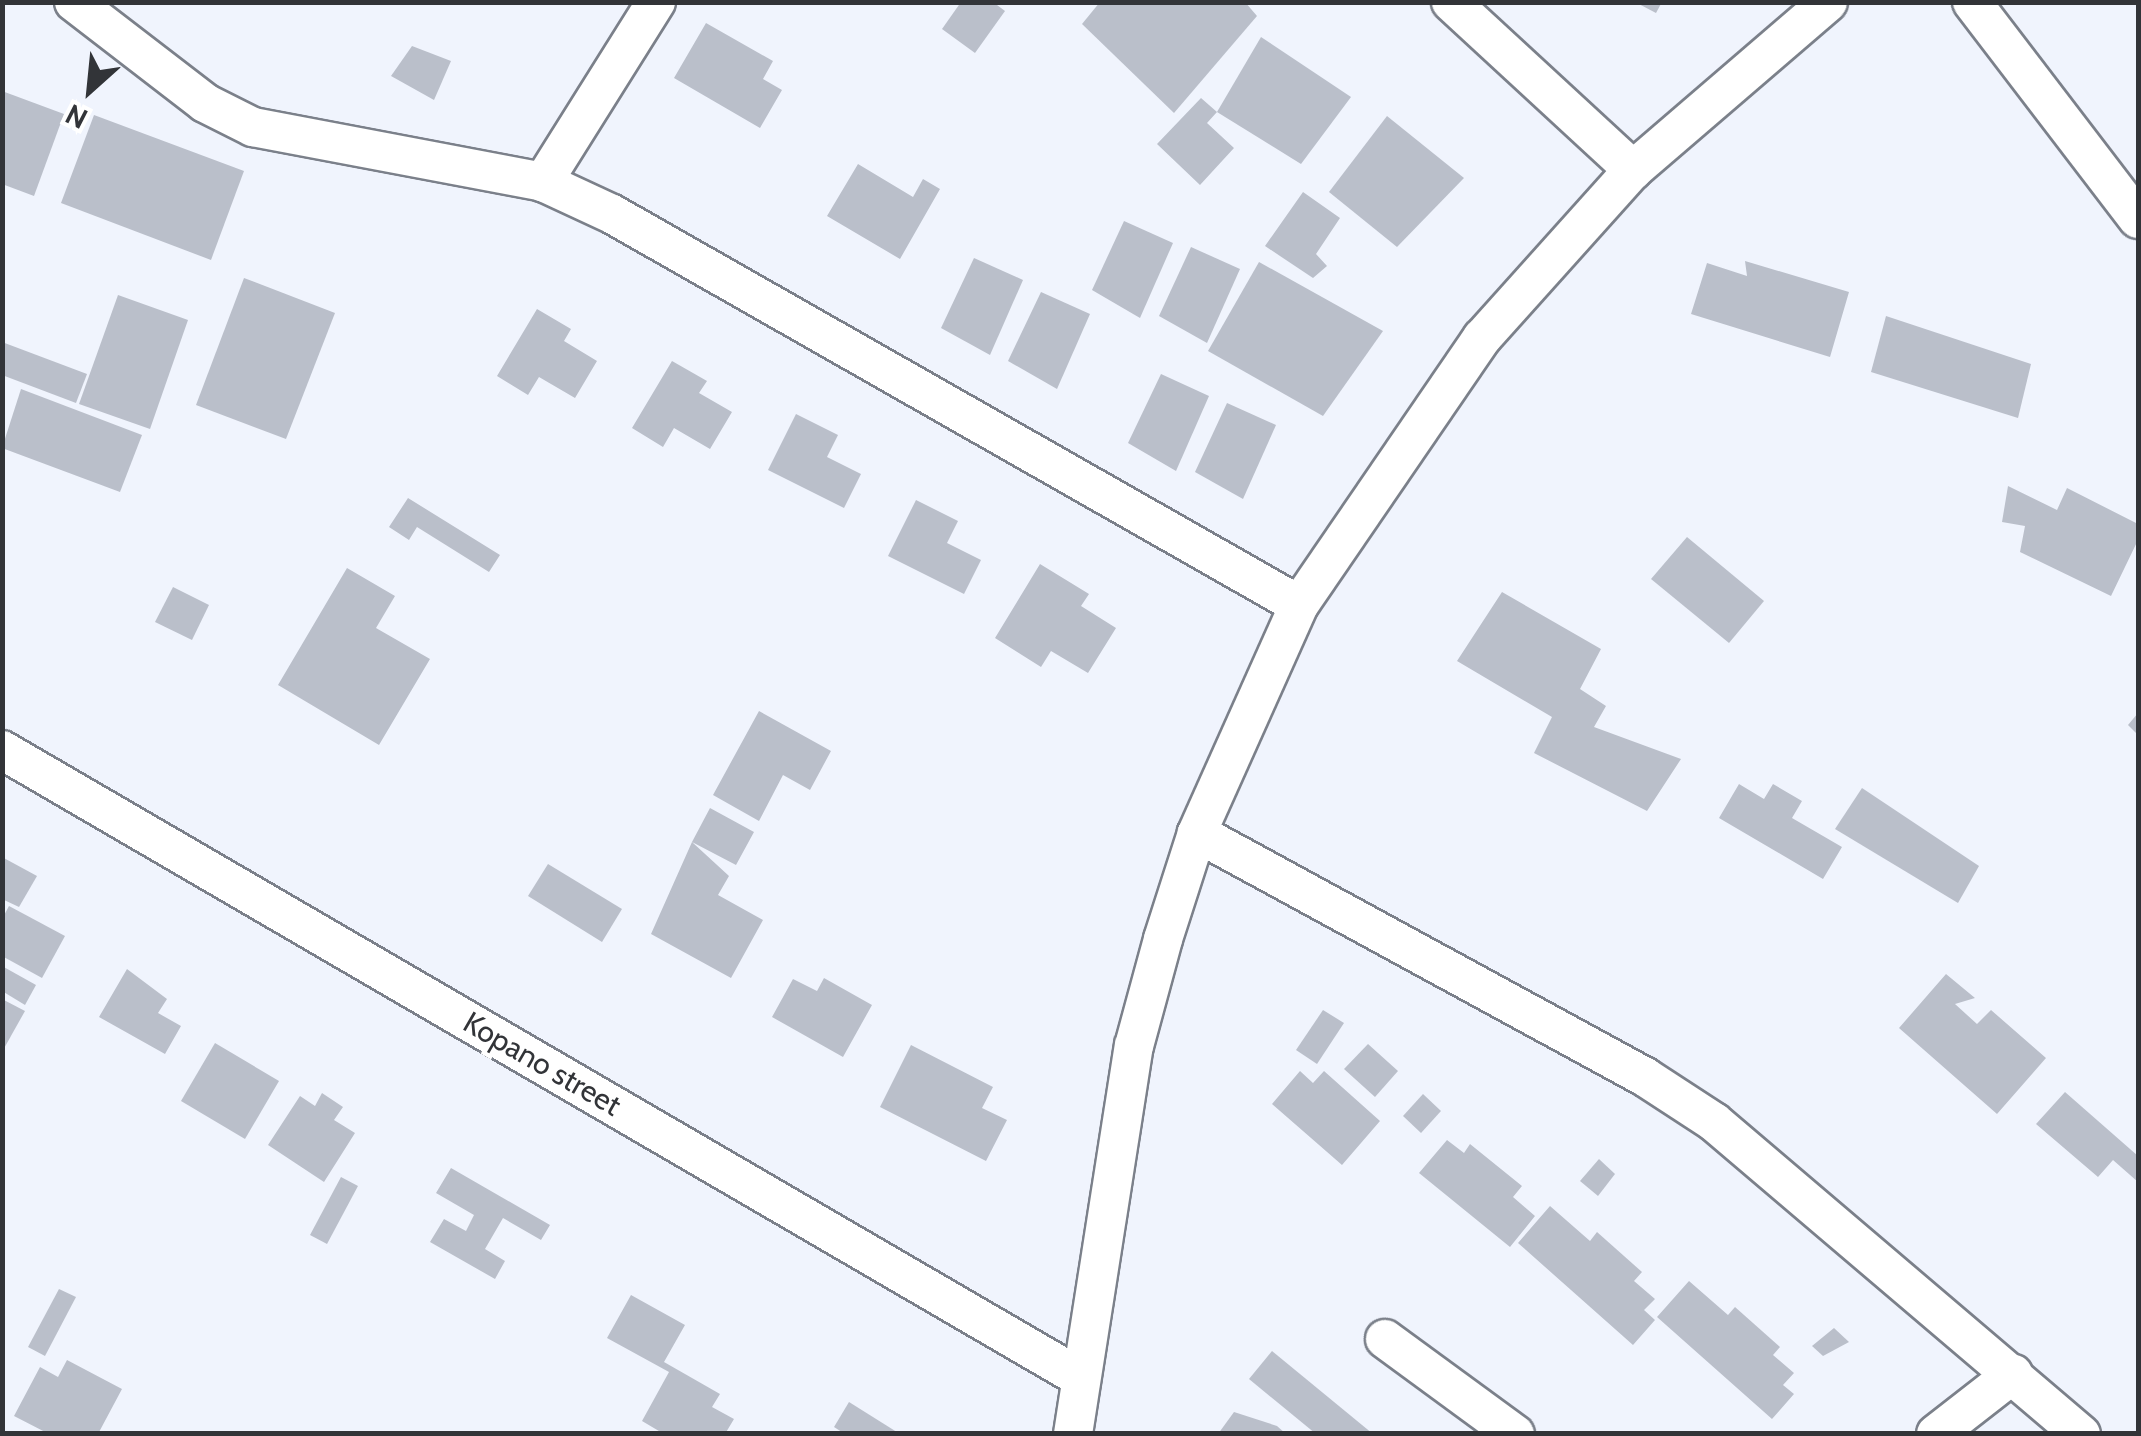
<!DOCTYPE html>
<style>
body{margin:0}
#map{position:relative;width:2141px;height:1436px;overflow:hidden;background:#f0f4fd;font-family:Cabin,sans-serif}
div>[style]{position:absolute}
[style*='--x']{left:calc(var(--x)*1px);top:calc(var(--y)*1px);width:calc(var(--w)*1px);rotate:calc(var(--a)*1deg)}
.building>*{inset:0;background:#babfca}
.roads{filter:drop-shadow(2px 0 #7b808a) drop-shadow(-2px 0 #7b808a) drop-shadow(0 2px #7b808a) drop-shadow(0 -2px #7b808a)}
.minor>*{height:38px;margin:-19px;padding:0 19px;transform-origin:19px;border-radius:19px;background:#fff}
span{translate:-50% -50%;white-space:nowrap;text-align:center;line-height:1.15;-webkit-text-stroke:9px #fff;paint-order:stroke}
.street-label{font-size:30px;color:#323438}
.frame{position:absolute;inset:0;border:5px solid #323438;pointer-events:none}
.north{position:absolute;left:40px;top:40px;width:100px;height:100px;-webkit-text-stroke:8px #fff;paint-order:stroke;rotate:207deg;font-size:28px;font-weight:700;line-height:40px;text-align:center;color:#323438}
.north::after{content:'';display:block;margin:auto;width:35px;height:45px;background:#323438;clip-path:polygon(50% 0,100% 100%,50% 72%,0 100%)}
</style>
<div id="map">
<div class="building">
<div style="clip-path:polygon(961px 2px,993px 2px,1005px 11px,975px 53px,942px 29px)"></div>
<div style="clip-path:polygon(1100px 2px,1245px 2px,1257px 16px,1174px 113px,1082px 24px)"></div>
<div style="clip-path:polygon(1635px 2px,1662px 2px,1656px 13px)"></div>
<div style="clip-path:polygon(706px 23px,773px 61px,763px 79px,782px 90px,760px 128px,674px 78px)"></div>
<div style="clip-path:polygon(1261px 37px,1351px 97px,1301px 164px,1217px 112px)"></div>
<div style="clip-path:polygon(412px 46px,451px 61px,434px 100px,391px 76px)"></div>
<div style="clip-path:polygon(2px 91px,64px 114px,34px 196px,2px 184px)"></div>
<div style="clip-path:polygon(1201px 98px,1217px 112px,1207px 123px,1234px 148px,1200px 185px,1157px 144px)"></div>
<div style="clip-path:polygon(94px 115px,244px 171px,211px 260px,61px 203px)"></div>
<div style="clip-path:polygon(1387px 116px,1464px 178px,1397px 247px,1329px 192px)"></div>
<div style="clip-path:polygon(858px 164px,913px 197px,923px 179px,940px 189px,900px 259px,827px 216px)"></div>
<div style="clip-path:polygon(1303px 192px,1340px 218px,1316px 254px,1327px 266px,1313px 278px,1265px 246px)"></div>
<div style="clip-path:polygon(1124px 221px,1173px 243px,1140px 318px,1092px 290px)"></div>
<div style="clip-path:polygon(1191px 247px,1240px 269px,1207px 343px,1159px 316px)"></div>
<div style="clip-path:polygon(974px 258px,1023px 280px,990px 355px,941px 328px)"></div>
<div style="clip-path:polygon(1745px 261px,1849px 292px,1830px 357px,1691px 314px,1707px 263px,1747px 276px)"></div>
<div style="clip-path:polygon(1259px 262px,1383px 331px,1323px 416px,1208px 351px)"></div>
<div style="clip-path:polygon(244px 278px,335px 313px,286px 439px,196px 405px)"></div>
<div style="clip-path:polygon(1041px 292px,1090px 314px,1057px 389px,1008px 361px)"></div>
<div style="clip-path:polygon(118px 295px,188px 320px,150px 429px,79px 404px)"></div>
<div style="clip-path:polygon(537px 309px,571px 329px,564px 341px,597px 361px,575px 398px,539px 377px,528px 395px,497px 376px)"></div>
<div style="clip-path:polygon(1886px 316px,2031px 364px,2018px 418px,1871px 372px)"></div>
<div style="clip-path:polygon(2px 342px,87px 374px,76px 403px,2px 375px)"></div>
<div style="clip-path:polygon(672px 361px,707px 381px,699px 393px,732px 412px,710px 449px,674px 428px,663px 447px,632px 428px)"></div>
<div style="clip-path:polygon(1161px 374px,1209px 396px,1176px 471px,1128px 443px)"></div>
<div style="clip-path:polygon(21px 389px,142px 435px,120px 492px,2px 448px)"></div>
<div style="clip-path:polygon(1227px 403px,1276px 425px,1243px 499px,1195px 472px)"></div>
<div style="clip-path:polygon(796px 414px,838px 435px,827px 457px,861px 474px,844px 508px,768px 470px)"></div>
<div style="clip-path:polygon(2008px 486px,2057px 510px,2067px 488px,2138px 524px,2138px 540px,2111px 596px,2020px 552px,2025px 526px,2002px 522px)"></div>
<div style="clip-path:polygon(408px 498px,500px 555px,489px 572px,417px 527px,409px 540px,389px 527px)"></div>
<div style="clip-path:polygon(916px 500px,958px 521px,947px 543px,981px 560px,964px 594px,888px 556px)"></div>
<div style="clip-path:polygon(1687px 537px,1764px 601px,1729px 643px,1651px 579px)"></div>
<div style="clip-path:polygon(1040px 564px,1089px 594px,1081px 606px,1116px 628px,1088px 673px,1051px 651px,1041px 667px,995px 638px)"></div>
<div style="clip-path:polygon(347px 568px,395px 596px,376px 628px,430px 659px,379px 745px,278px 685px)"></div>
<div style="clip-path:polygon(173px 587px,209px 605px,192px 640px,155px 622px)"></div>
<div style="clip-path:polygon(1502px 592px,1601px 649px,1580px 689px,1606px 706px,1594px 727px,1681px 759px,1647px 811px,1534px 753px,1552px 717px,1457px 661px)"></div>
<div style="clip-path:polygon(759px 711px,831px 751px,810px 790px,783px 775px,759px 821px,713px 795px)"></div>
<div style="clip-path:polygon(2138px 713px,2138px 735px,2128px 725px)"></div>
<div style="clip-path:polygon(1739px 784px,1764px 799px,1773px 784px,1802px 801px,1792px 818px,1842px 847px,1823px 879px,1719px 818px)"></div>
<div style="clip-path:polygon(1862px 788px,1979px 866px,1958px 903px,1835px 829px)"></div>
<div style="clip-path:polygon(710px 808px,754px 832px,736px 865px,692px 842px,729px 876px,718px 895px,763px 920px,731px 978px,651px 934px,692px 842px)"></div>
<div style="clip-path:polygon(2px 857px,37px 876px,19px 907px,2px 899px)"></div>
<div style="clip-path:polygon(548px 864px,622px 909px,602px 942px,528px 896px)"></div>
<div style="clip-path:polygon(9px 906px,65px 936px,42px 978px,2px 956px,2px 919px)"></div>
<div style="clip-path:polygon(2px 966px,36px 985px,25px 1005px,2px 991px)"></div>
<div style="clip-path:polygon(127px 969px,167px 999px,158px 1013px,181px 1026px,165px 1054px,99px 1017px)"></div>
<div style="clip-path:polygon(1946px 974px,1975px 998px,1955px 1004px,1977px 1024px,1991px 1010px,2046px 1058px,1997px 1114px,1899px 1028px)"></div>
<div style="clip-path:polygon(824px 978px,872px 1005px,843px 1057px,772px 1017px,793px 979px,817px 991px)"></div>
<div style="clip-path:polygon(2px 999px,25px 1011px,2px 1052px)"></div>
<div style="clip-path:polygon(1323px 1010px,1344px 1023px,1317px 1064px,1296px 1050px)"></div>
<div style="clip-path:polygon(215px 1043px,279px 1081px,245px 1139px,181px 1101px)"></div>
<div style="clip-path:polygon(1368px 1044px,1398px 1071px,1375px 1097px,1344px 1069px)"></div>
<div style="clip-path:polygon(911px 1045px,993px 1087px,982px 1108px,1007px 1120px,986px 1161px,880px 1107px)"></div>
<div style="clip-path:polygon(1300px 1071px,1313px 1083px,1324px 1071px,1380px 1121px,1342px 1165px,1272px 1104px)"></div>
<div style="clip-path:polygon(2065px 1092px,2138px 1156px,2138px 1182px,2113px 1160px,2098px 1177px,2036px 1124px)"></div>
<div style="clip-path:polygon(322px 1093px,343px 1107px,334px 1120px,355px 1133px,324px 1182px,268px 1145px,300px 1096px,315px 1106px)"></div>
<div style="clip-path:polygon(1423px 1094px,1441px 1111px,1421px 1133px,1403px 1116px)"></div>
<div style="clip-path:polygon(1447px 1140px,1464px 1153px,1470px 1144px,1522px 1186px,1513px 1197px,1535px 1216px,1510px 1247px,1419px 1173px)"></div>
<div style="clip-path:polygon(1599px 1159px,1615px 1174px,1598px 1196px,1580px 1181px)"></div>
<div style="clip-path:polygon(451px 1168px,550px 1225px,541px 1240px,503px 1218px,485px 1249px,505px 1261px,495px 1279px,430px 1242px,444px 1219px,466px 1231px,474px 1215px,436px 1193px)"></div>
<div style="clip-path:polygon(341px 1177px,358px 1186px,327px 1244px,310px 1235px)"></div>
<div style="clip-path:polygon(1550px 1206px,1590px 1241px,1597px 1232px,1642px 1272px,1634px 1281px,1655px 1299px,1644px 1310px,1655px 1320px,1633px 1345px,1518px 1243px)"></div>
<div style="clip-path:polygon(1689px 1281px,1728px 1315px,1735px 1307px,1780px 1347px,1773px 1355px,1794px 1373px,1783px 1385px,1794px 1394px,1772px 1419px,1657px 1317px)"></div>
<div style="clip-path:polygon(59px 1289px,76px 1297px,45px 1356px,28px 1347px)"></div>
<div style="clip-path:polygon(631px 1295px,685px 1325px,664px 1362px,720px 1394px,712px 1407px,734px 1419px,725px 1434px,664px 1434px,642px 1421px,669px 1372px,607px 1338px)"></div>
<div style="clip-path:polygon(1834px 1328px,1849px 1342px,1823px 1356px,1812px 1346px)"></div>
<div style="clip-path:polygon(1272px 1351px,1373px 1434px,1316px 1434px,1249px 1379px)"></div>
<div style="clip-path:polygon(67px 1360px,122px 1389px,98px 1434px,49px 1434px,14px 1416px,40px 1367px,58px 1377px)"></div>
<div style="clip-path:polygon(849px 1402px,900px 1434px,845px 1434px,834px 1427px)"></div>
<div style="clip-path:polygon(1234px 1412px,1277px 1426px,1286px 1434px,1218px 1434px)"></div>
</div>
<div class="roads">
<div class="minor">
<div style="--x:74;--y:2;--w:165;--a:37.6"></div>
<div style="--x:205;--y:103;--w:54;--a:26.6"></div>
<div style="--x:253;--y:127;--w:295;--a:10.7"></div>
<div style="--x:656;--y:2;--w:213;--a:122.1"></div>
<div style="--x:543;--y:182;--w:76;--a:24.9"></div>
<div style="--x:612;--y:214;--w:790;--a:29.65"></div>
<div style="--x:1451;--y:2;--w:248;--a:42.7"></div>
<div style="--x:1972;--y:2;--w:273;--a:52.6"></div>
<div style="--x:2;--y:750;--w:1248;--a:30.2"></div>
<div style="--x:1197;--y:833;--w:510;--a:28.57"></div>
<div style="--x:1645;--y:1077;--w:82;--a:33.1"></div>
<div style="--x:1714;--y:1122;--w:482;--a:40.4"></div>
<div style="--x:1385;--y:1339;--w:161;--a:36.2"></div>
<div style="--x:1073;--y:1434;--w:393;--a:-81.1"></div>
<div style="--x:1134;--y:1046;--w:111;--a:-74.8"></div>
<div style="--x:1163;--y:939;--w:111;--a:-72.2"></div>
<div style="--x:1197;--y:833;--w:250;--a:-65.9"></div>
<div style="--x:1299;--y:605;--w:324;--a:-55.6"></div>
<div style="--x:1482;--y:338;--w:226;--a:-48.1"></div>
<div style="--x:1633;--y:170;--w:257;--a:-40.7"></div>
<div style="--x:1936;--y:1434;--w:98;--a:-37.9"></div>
</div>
</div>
<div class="street-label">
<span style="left:542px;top:1064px;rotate:30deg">Kopano street</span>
</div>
<div class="frame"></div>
<div class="north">N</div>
</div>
